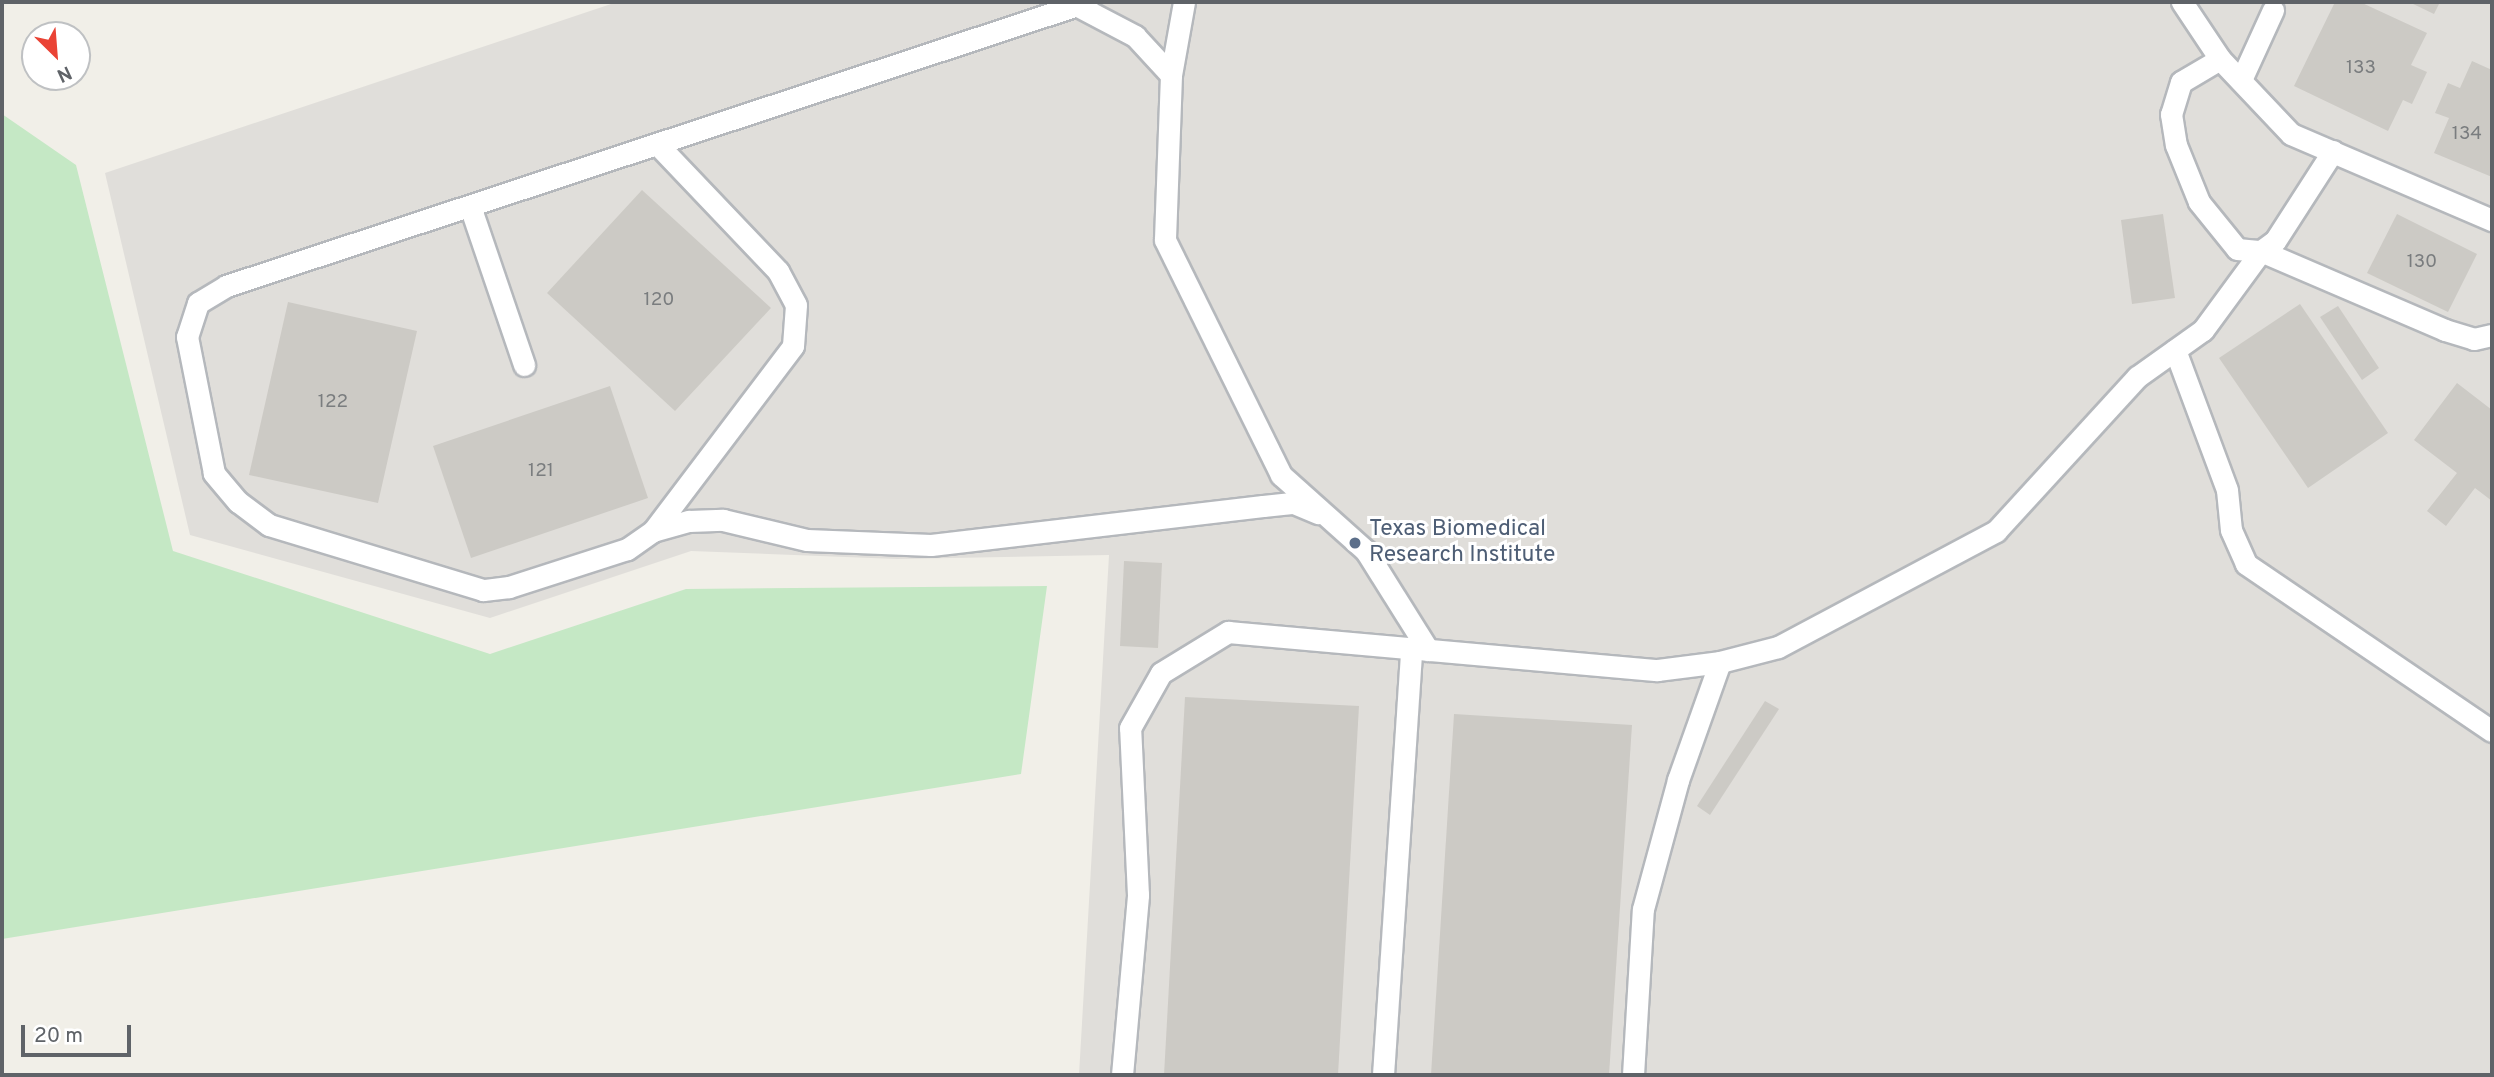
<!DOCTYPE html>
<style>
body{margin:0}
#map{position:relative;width:2494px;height:1077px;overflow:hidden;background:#f1efe8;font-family:Overpass,sans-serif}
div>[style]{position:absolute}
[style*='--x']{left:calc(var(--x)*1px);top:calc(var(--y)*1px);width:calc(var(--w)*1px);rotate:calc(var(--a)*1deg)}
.industrial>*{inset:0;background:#e0deda}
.green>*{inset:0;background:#c5e8c5}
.building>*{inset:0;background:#cccac5}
.roads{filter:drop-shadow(2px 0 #b5b8bc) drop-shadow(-2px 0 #b5b8bc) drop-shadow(0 2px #b5b8bc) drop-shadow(0 -2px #b5b8bc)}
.lane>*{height:21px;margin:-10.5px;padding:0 10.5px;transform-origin:10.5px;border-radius:10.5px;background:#fff}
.dots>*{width:19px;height:19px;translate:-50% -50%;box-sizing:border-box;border:4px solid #fff;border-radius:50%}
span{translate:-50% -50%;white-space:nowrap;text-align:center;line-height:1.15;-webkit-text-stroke:6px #fff;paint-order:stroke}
.number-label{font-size:19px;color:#7a7d7f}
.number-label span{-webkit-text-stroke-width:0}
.service-label{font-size:23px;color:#4e5e75}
.left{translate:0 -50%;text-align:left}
.frame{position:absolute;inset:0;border:4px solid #5f6368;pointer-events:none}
.north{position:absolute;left:21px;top:21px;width:70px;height:70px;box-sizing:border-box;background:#fff;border:2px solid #bfc1c3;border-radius:50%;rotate:155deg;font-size:19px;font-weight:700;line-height:28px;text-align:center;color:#5f6368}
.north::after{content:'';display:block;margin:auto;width:24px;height:32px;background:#ea4335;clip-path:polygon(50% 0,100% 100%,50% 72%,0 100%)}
.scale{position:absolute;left:21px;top:1025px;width:110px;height:32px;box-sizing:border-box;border:4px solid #5f6368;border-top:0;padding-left:9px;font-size:21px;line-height:24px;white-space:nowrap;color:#5f6368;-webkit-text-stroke:5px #fff;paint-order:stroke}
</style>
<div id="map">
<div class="industrial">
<div style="clip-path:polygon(617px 2px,2492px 2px,2492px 1075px,1079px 1075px,1109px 555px,897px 559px,691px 551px,490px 618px,190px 535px,105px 173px)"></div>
</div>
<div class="green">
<div style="clip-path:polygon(2px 114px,76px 165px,173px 551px,490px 654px,686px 589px,1047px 586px,1021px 774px,2px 939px)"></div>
</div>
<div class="building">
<div style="clip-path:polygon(2335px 2px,2360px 2px,2427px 33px,2411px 65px,2427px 72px,2412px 104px,2403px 100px,2388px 131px,2294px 86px)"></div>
<div style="clip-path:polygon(2409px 2px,2440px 2px,2434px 14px)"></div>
<div style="clip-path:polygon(2472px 61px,2492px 70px,2492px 177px,2434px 153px,2449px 118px,2435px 113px,2448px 83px,2460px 88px)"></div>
<div style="clip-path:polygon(642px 190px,771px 308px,675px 411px,547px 293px)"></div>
<div style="clip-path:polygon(2163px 214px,2175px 298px,2132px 304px,2121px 220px)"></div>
<div style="clip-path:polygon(2397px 214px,2477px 254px,2448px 312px,2367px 273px)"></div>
<div style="clip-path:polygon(288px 302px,417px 331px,378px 503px,249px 475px)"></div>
<div style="clip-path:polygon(2300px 304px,2388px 433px,2308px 488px,2219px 358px)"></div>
<div style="clip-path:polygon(2338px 306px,2379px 368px,2362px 380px,2320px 317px)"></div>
<div style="clip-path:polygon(2457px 383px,2492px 410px,2492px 501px,2475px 488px,2446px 526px,2427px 511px,2457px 473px,2414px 440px)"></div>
<div style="clip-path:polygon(610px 386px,648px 498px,471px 558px,433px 446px)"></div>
<div style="clip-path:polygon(1124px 561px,1162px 563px,1158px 648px,1120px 646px)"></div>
<div style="clip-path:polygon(1185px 697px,1359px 706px,1338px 1075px,1164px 1075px)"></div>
<div style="clip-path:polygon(1765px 701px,1779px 709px,1710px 815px,1697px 806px)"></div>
<div style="clip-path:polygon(1454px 714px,1632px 725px,1609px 1075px,1431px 1075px)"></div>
</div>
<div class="roads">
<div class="lane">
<div style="--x:1184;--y:2;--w:74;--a:100.1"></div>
<div style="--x:1171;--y:75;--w:165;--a:92.1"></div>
<div style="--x:1165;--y:240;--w:262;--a:63.7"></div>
<div style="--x:1281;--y:475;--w:114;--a:41.8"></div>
<div style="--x:1366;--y:551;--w:117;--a:57.9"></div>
<div style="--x:2182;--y:2;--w:69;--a:56.3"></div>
<div style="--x:2220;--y:59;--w:103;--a:46.6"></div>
<div style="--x:2291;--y:134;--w:219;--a:23.2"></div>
<div style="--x:1076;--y:5;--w:67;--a:27.7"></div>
<div style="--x:1135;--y:36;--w:53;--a:47.3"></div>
<div style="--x:2220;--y:59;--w:45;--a:149.5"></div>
<div style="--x:2181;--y:82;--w:34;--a:107"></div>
<div style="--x:2171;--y:114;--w:31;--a:81"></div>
<div style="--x:2176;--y:145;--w:61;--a:68"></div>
<div style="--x:2199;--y:202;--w:60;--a:51"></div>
<div style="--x:2237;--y:249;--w:24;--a:5"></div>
<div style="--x:2261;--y:251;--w:17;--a:-36"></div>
<div style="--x:2275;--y:241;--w:107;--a:-57.2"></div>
<div style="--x:2241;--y:80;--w:77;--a:-65.4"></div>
<div style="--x:658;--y:145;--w:174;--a:46.4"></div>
<div style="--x:778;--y:271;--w:38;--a:62"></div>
<div style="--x:796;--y:305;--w:41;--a:94.2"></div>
<div style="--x:793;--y:346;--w:232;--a:127.1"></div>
<div style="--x:653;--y:531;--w:32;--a:145"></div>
<div style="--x:627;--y:549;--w:124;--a:162.1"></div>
<div style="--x:509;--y:587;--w:26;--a:173"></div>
<div style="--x:483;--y:590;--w:224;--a:-163.1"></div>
<div style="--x:269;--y:525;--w:39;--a:-143"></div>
<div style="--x:238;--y:502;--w:38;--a:-130"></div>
<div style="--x:214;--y:473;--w:139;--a:-101.2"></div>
<div style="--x:187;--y:337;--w:36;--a:-72"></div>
<div style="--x:198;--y:303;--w:33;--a:-31"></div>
<div style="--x:226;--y:286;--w:906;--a:-18.27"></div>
<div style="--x:470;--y:206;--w:168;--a:71.2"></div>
<div style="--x:2175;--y:350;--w:149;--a:69.6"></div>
<div style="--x:2227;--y:490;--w:40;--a:84.3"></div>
<div style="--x:2231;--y:530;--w:37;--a:66"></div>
<div style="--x:2246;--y:564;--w:297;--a:34.2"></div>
<div style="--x:653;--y:531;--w:37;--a:-16"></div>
<div style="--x:689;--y:521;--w:34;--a:-2"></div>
<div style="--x:723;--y:520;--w:86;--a:13.4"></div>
<div style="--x:807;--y:540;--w:124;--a:2.3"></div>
<div style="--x:931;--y:545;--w:334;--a:-6.7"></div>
<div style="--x:1263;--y:506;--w:31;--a:-6"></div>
<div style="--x:1294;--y:503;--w:26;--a:23"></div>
<div style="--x:1122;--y:1075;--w:181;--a:-84.9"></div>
<div style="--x:1138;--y:895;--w:167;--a:-92.7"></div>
<div style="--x:1130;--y:728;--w:63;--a:-60.6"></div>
<div style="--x:1161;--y:673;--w:79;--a:-31.5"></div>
<div style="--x:1228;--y:632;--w:431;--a:5.1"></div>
<div style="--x:1657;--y:670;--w:64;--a:-7.2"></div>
<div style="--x:1720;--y:662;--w:60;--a:-14.5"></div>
<div style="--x:1778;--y:647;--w:247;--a:-28"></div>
<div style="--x:1996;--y:531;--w:209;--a:-47.5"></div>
<div style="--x:2137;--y:377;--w:81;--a:-35.5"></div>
<div style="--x:2203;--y:330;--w:98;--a:-53.7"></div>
<div style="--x:2261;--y:251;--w:200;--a:23.2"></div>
<div style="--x:2445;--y:330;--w:30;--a:17"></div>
<div style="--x:2474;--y:339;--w:18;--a:-13"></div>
<div style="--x:1383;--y:1075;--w:428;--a:-86.2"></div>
<div style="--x:1633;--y:1075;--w:166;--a:-86.6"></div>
<div style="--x:1643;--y:909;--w:134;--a:-74.8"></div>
<div style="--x:1678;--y:780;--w:125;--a:-70.4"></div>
</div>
</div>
<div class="dots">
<div style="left:1355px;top:543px;background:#5c6f8a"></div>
</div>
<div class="number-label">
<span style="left:2361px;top:69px">133</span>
<span style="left:2467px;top:135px">134</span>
<span style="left:2422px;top:263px">130</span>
<span style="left:659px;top:301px">120</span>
<span style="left:333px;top:403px">122</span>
<span style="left:541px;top:472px">121</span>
</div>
<div class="service-label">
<span class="left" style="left:1369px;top:543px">Texas Biomedical<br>Research Institute</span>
</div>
<div class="frame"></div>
<div class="north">N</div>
<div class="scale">20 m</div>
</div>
